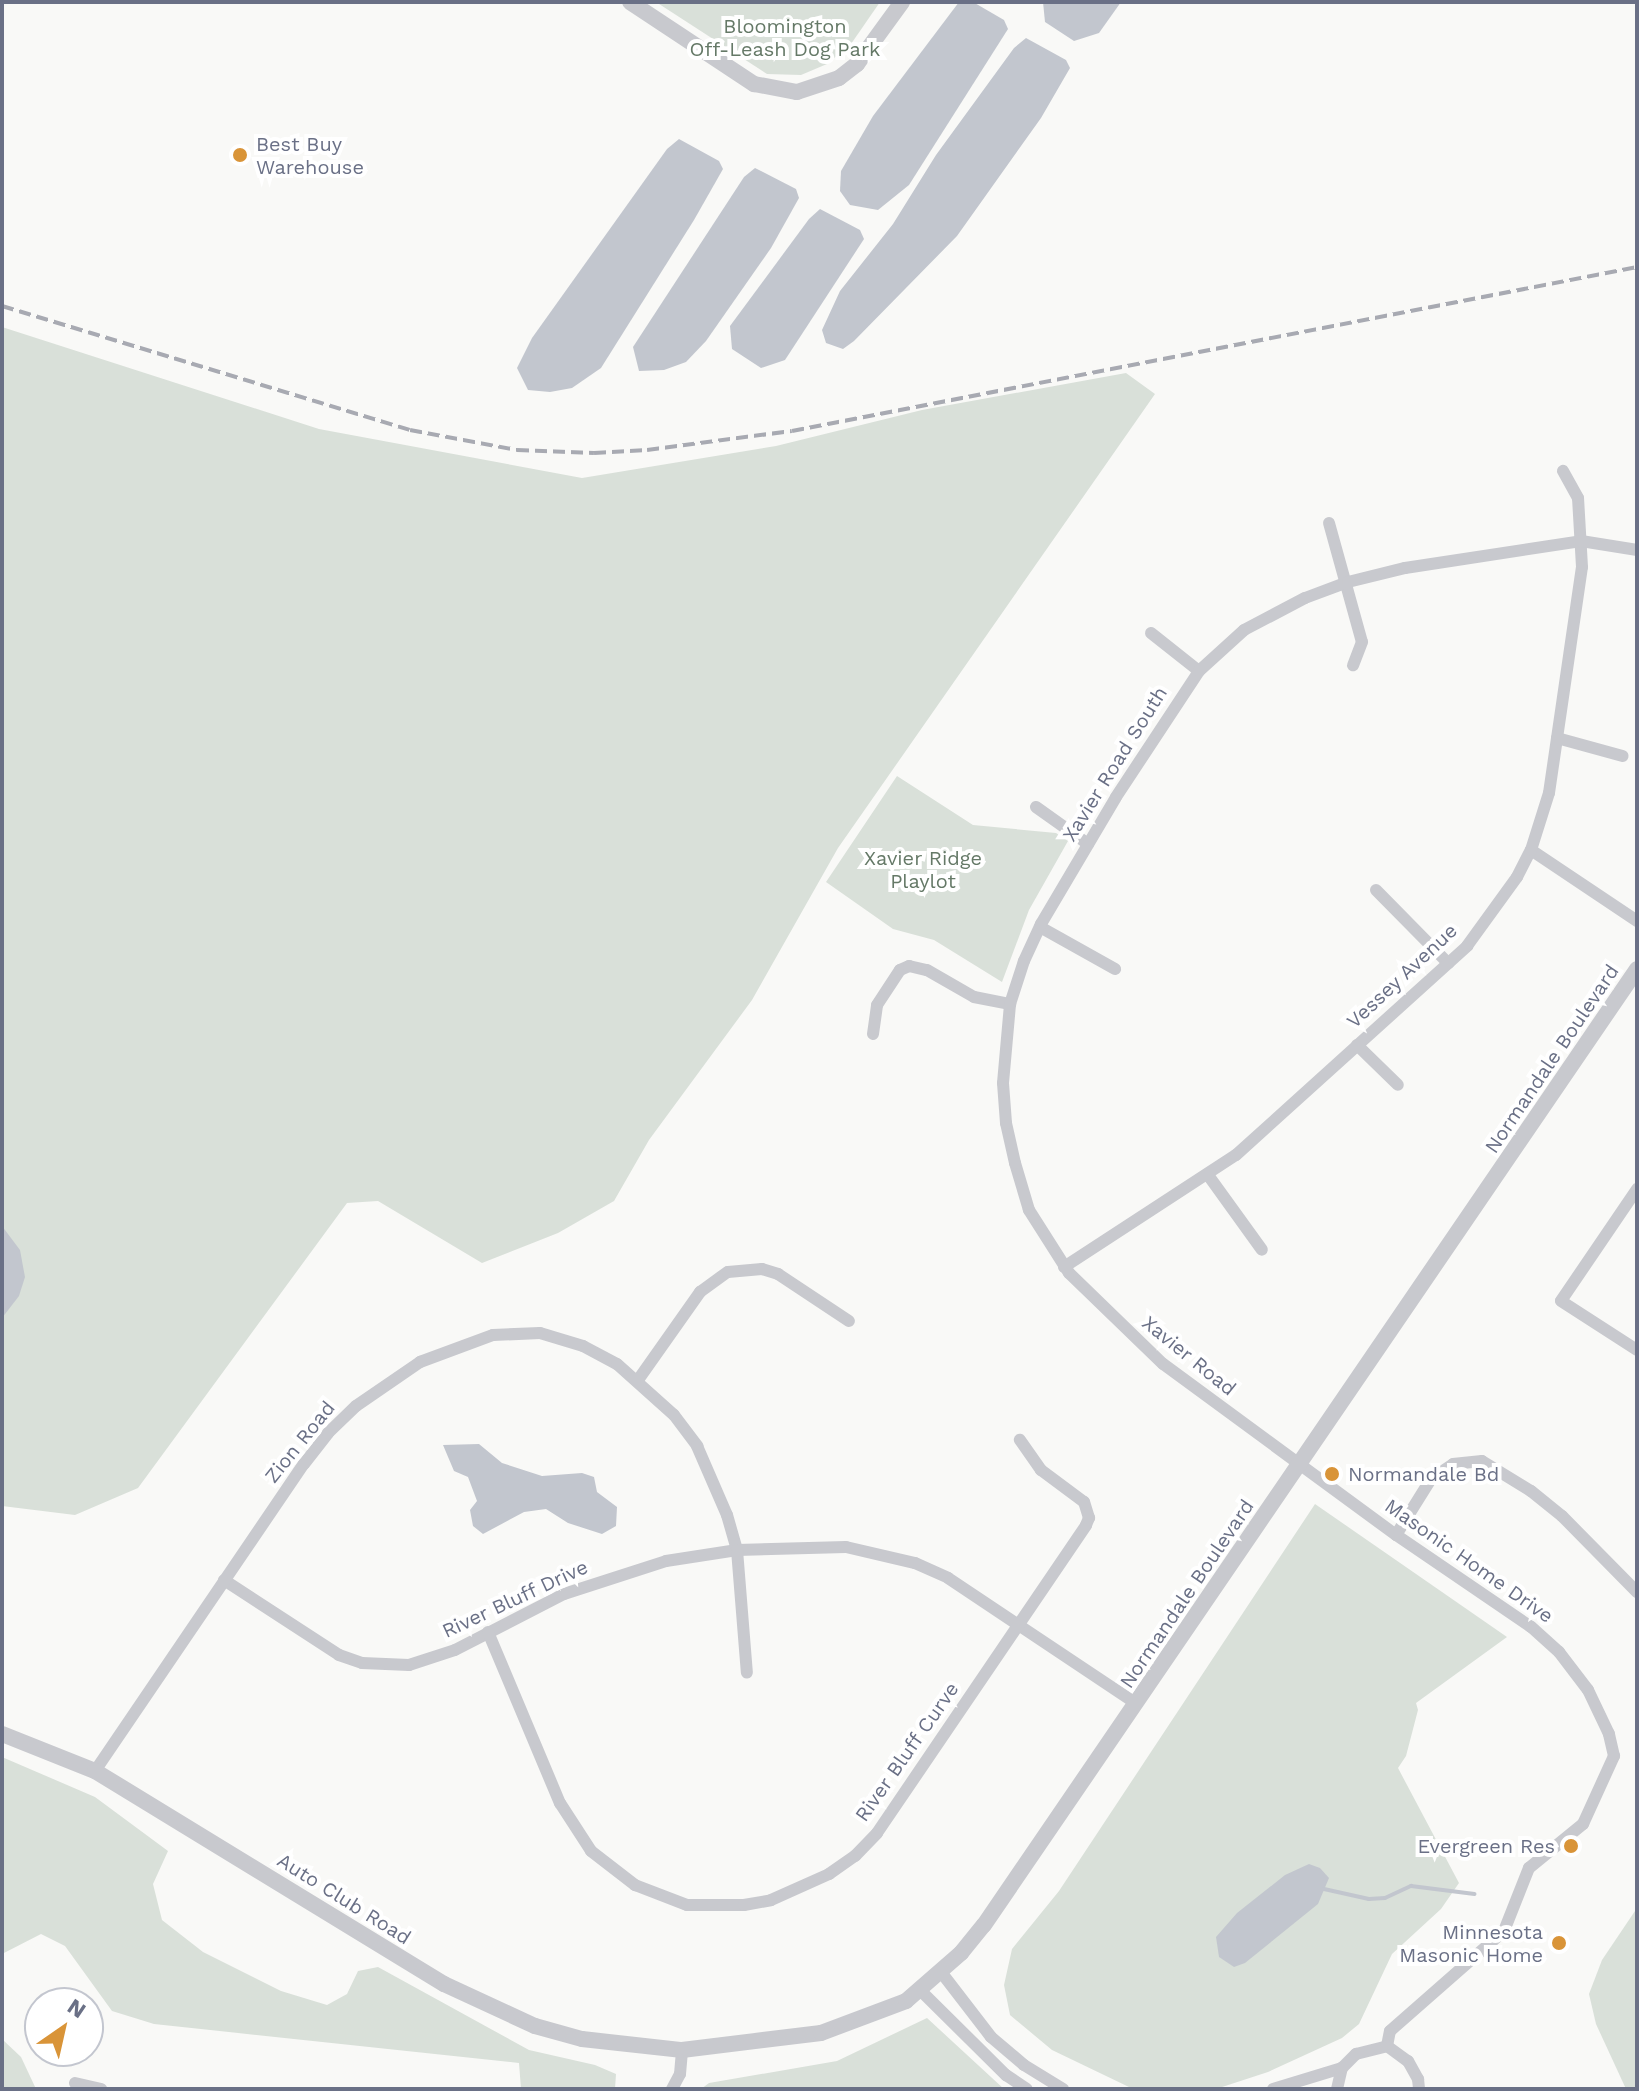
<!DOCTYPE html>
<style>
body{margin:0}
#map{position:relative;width:1639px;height:2091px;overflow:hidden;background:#f9f9f7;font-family:"Work Sans",sans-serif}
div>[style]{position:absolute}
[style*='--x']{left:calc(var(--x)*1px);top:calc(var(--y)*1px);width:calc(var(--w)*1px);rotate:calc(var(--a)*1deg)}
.green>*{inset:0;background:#d9e0d9}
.water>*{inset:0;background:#c2c6ce}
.stream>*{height:4px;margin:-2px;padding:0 2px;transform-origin:2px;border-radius:2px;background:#c2c6ce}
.minor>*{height:12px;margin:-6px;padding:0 6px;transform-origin:6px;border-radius:6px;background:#c8c9ce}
.tertiary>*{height:16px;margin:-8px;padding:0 8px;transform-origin:8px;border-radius:8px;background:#c8c9ce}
.rail>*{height:4px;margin-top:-2px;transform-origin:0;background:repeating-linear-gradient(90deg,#a8aab2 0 12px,transparent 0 18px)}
.dots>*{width:22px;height:22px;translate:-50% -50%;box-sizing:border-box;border:4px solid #fff;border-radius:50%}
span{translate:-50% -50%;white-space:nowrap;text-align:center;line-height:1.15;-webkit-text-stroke:8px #fff;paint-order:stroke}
.park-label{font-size:20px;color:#657967}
.poi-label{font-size:20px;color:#6a7086}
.left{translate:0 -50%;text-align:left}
.right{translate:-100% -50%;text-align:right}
.street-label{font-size:20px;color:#6a7086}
.frame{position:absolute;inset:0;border:4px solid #6a7086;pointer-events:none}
.north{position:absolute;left:24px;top:1987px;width:80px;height:80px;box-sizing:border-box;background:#fff;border:2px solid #c3c6cf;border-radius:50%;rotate:34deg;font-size:22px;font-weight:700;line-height:32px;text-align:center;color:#6a7086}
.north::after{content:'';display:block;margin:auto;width:28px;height:36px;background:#d99438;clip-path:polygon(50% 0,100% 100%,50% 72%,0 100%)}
</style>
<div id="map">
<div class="green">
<div style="clip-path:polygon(656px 2px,880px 2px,851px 44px,827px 64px,801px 75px,767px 74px)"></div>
<div style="clip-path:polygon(2px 327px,319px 429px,582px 478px,776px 446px,922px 410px,1126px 373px,1155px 394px,838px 848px,752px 1000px,649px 1140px,614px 1201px,558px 1233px,482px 1263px,378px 1201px,347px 1203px,138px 1488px,75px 1515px,2px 1506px)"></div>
<div style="clip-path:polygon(897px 776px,973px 825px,1056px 833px,1068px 841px,1029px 910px,1002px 982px,934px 940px,893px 929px,826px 882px)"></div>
<div style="clip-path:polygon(1315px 1504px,1507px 1637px,1416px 1703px,1418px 1710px,1406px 1756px,1398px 1768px,1459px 1883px,1441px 1909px,1392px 1954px,1359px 2024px,1342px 2038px,1268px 2072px,1216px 2089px,1129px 2087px,1052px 2050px,1010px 2015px,1004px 1985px,1012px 1949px,1059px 1891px)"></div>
<div style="clip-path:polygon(2px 1757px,95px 1797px,168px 1851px,153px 1884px,162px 1920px,203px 1952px,281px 1991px,327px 2005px,347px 1994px,358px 1971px,378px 1967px,529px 2050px,595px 2065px,616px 2074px,615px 2089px,521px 2089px,519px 2063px,154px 2024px,112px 2011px,65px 1946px,41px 1934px,2px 1954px)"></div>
<div style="clip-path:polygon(1637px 1908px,1637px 2089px,1626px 2089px,1596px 2024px,1589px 1994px,1602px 1960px)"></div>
<div style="clip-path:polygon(927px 2018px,1004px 2089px,701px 2089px,709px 2083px,837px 2061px)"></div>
<div style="clip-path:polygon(2px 2039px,21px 2057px,36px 2089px,2px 2089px)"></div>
</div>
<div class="water">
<div style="clip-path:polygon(959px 2px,973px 2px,1004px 20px,1008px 29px,909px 185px,878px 210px,850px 205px,840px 191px,841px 171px,873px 116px)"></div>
<div style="clip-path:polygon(1043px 2px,1121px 2px,1099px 33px,1074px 41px,1045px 22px)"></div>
<div style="clip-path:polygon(1026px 38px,1066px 60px,1070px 68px,1041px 118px,957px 236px,854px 341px,843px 349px,826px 343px,822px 330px,840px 291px,893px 224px,936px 155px,1014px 48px)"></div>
<div style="clip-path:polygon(679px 139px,719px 161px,723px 169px,694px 220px,601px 368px,572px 388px,550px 392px,528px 390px,517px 368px,532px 338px,667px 149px)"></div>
<div style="clip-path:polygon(755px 168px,796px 189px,799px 198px,771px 248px,706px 341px,686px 362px,664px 370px,639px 371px,633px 347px,744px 177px)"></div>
<div style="clip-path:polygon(820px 209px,860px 230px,864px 239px,785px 360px,761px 368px,732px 349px,730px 326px,809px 219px)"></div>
<div style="clip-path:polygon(2px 1226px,20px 1250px,25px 1277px,19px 1296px,2px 1318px)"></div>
<div style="clip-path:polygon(479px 1444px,502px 1463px,542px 1476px,582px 1473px,594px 1477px,597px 1492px,617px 1507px,616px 1526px,602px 1534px,568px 1523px,546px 1509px,524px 1512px,483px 1534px,473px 1526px,470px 1510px,477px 1501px,468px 1477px,454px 1471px,443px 1445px)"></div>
<div style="clip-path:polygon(1309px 1864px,1320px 1868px,1329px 1878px,1318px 1904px,1245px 1963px,1234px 1967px,1219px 1957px,1216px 1937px,1237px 1913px,1285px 1875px)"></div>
</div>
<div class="stream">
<div style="--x:1324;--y:1889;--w:46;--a:12.5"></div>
<div style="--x:1369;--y:1899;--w:16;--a:-4"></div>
<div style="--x:1385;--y:1898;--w:29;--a:-25"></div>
<div style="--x:1411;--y:1886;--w:64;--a:7.1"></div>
</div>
<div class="minor">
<div style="--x:1329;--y:523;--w:123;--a:74.5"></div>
<div style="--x:1362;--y:642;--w:25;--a:111"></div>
<div style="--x:1151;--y:633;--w:61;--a:38.4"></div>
<div style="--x:1557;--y:738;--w:68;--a:15.3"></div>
<div style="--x:1036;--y:807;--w:64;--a:35.4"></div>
<div style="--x:1531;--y:850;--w:128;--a:33.8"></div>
<div style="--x:1376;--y:890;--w:103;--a:45.4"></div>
<div style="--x:1040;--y:927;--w:86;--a:29.2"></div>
<div style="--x:873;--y:1034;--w:29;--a:-82"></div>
<div style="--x:877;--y:1005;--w:42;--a:-56.7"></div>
<div style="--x:900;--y:970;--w:10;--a:-24"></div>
<div style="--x:909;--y:966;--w:18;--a:13"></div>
<div style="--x:927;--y:970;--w:54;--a:29.9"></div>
<div style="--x:974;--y:997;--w:37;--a:11"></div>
<div style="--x:1357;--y:1045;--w:57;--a:44.3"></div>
<div style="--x:1208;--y:1175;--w:92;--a:54.2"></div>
<div style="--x:1637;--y:1189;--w:135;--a:124.2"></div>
<div style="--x:1561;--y:1301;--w:90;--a:32.8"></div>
<div style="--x:1064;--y:1267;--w:205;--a:-33.1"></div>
<div style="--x:1236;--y:1155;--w:312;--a:-42.1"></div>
<div style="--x:1467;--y:946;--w:85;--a:-54.1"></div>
<div style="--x:1517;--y:877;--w:30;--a:-63"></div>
<div style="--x:1531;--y:850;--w:60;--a:-72.5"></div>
<div style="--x:1549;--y:793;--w:228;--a:-81.7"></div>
<div style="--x:1582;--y:567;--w:69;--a:-93.3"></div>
<div style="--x:1578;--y:498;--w:31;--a:-119"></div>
<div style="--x:638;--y:1380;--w:108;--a:-54.8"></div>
<div style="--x:700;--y:1292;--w:34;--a:-36"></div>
<div style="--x:728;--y:1272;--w:34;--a:-5"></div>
<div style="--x:762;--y:1269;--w:17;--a:17"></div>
<div style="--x:778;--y:1274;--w:85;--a:33.5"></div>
<div style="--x:1396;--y:1535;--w:66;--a:-58"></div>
<div style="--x:1431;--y:1479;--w:27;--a:-34"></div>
<div style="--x:1453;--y:1464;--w:29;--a:-6"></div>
<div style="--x:1482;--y:1461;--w:57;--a:31.5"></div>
<div style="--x:1531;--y:1491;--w:40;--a:39"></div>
<div style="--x:1562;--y:1516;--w:107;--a:45.4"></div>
<div style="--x:224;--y:1580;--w:137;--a:33.1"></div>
<div style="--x:339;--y:1655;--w:24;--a:19"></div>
<div style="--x:362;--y:1663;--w:47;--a:2.4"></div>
<div style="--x:409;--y:1665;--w:48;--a:-18.1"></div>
<div style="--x:455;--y:1650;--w:123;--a:-27.2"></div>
<div style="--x:564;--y:1594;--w:107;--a:-17.9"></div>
<div style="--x:666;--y:1561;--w:72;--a:-8.8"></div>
<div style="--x:737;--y:1550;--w:109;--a:-1.6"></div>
<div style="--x:846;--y:1547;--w:71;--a:13.1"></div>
<div style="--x:915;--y:1563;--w:36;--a:24"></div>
<div style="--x:948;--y:1578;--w:227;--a:33.7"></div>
<div style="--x:488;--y:1632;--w:186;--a:67.2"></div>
<div style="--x:560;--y:1803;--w:57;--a:57.1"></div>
<div style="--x:591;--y:1851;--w:56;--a:37.7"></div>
<div style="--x:635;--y:1885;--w:56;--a:21"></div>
<div style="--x:687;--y:1905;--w:57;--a:0"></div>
<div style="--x:744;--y:1905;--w:27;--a:-10"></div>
<div style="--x:771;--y:1900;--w:64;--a:-24.1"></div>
<div style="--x:829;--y:1874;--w:32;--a:-35"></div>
<div style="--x:855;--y:1856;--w:32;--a:-46"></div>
<div style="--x:877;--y:1833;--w:372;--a:-55.8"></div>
<div style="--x:1086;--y:1525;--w:8;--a:-67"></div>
<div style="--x:1089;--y:1518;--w:17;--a:-107"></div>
<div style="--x:1084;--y:1502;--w:54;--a:-143.3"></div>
<div style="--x:1041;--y:1470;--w:37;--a:-125"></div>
<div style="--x:95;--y:1771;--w:371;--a:-55.8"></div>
<div style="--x:304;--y:1464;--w:39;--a:-52"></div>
<div style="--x:328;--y:1433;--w:39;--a:-44"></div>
<div style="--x:356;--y:1406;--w:78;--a:-34.5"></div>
<div style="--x:420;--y:1362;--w:78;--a:-20.3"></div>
<div style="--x:493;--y:1335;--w:47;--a:-2.4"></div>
<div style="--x:540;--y:1333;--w:45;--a:16.8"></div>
<div style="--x:583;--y:1346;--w:38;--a:28"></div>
<div style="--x:617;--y:1364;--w:76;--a:41.8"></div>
<div style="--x:674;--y:1415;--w:39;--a:53"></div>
<div style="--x:697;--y:1446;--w:75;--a:66.5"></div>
<div style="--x:727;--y:1515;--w:36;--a:74"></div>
<div style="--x:737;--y:1550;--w:123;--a:85.4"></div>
<div style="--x:941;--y:1972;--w:82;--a:52.4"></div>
<div style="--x:991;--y:2037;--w:43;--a:40.3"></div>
<div style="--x:1024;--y:2065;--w:46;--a:31.6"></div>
<div style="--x:921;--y:1991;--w:120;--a:44.7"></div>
<div style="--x:1006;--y:2075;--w:25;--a:34"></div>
<div style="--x:1387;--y:2046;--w:15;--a:-79"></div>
<div style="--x:1390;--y:2031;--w:152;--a:-41.3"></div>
<div style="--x:1504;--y:1931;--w:68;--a:-68.4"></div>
<div style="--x:1529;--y:1868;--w:70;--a:-39.2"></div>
<div style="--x:1583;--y:1824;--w:75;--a:-65.5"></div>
<div style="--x:1614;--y:1756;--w:23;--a:-103"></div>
<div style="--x:1609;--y:1734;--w:49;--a:-115.5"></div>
<div style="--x:1588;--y:1690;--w:48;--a:-127.3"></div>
<div style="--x:1559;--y:1652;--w:38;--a:-138"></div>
<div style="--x:1531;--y:1627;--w:163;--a:-145.7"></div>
<div style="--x:1396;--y:1535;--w:289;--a:-143.7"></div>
<div style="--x:1163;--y:1364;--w:131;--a:-135.9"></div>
<div style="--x:1069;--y:1273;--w:75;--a:-122.4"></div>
<div style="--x:1029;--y:1210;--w:49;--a:-106.6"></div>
<div style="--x:1015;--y:1163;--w:41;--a:-102.7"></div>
<div style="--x:1006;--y:1123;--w:40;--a:-94.3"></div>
<div style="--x:1003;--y:1083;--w:79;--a:-84.9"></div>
<div style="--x:1010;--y:1004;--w:45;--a:-72"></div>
<div style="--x:1024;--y:961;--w:41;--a:-65.3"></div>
<div style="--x:1041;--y:924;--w:147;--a:-59.4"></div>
<div style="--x:1116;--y:797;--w:151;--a:-56.6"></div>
<div style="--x:1199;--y:671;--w:61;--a:-42.3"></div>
<div style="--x:1244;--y:630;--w:69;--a:-27.7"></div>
<div style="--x:1305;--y:598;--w:46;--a:-20.4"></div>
<div style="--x:1348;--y:582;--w:59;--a:-13.8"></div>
<div style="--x:1405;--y:568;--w:178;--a:-8.7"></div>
<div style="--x:1581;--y:541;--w:57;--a:9.1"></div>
<div style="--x:75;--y:2083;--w:27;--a:13"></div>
<div style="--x:672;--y:2089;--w:17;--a:-62"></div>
<div style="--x:680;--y:2074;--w:24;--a:-85"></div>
<div style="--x:1273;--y:2089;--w:72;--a:-16.9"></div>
<div style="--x:1337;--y:2089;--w:22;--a:-77"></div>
<div style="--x:1342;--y:2068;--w:20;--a:-45"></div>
<div style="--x:1356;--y:2054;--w:32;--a:-14"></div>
<div style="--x:1387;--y:2046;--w:26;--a:36"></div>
<div style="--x:1408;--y:2061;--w:21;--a:61"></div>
<div style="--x:1418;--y:2079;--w:10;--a:84"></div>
</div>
<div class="tertiary">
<div style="--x:630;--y:2;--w:149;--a:33.5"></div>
<div style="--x:754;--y:84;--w:44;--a:10.5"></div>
<div style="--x:797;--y:92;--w:44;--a:-18.4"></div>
<div style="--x:839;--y:78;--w:23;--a:-38"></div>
<div style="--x:857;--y:64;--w:77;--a:-54"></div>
<div style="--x:2;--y:1734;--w:100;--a:21.7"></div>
<div style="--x:95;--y:1771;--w:409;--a:31.4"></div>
<div style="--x:444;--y:1984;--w:100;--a:24.8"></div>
<div style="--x:535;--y:2026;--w:49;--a:15.5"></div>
<div style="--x:582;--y:2039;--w:101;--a:6.3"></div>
<div style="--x:682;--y:2050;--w:140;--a:-7"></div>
<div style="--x:821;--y:2033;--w:91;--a:-20.6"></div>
<div style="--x:906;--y:2001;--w:73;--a:-41.1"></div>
<div style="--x:961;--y:1953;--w:36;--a:-51"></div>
<div style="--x:984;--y:1925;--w:1158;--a:-55.66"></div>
</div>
<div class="rail">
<div style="--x:2;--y:306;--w:426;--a:16.9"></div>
<div style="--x:410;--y:430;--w:109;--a:10.6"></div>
<div style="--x:517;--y:450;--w:77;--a:2.2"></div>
<div style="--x:594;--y:453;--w:53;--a:-3.2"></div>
<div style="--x:647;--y:450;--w:146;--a:-7.5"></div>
<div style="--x:792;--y:431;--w:861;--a:-10.98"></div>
</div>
<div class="dots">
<div style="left:240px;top:155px;background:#d99438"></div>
<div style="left:1332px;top:1474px;background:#d99438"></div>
<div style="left:1571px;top:1846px;background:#d99438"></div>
<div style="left:1559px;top:1943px;background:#d99438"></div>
</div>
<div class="park-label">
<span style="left:785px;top:38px">Bloomington<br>Off-Leash Dog Park</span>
<span style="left:923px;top:870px">Xavier Ridge<br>Playlot</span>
</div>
<div class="poi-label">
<span class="left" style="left:256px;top:156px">Best Buy<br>Warehouse</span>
<span class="left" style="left:1348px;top:1474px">Normandale Bd</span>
<span class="right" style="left:1555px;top:1846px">Evergreen Res</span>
<span class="right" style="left:1543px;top:1944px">Minnesota<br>Masonic Home</span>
</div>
<div class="street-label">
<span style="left:1115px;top:764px;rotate:-58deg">Xavier Road South</span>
<span style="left:1402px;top:976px;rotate:-43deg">Vessey Avenue</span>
<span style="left:1552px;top:1059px;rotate:-56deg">Normandale Boulevard</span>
<span style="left:1189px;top:1356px;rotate:39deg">Xavier Road</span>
<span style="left:300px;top:1442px;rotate:-51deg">Zion Road</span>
<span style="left:1469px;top:1561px;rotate:35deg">Masonic Home Drive</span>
<span style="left:1187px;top:1594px;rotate:-56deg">Normandale Boulevard</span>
<span style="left:515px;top:1599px;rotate:-25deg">River Bluff Drive</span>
<span style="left:907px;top:1752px;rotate:-55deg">River Bluff Curve</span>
<span style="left:344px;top:1899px;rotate:32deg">Auto Club Road</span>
</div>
<div class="frame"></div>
<div class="north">N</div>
</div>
